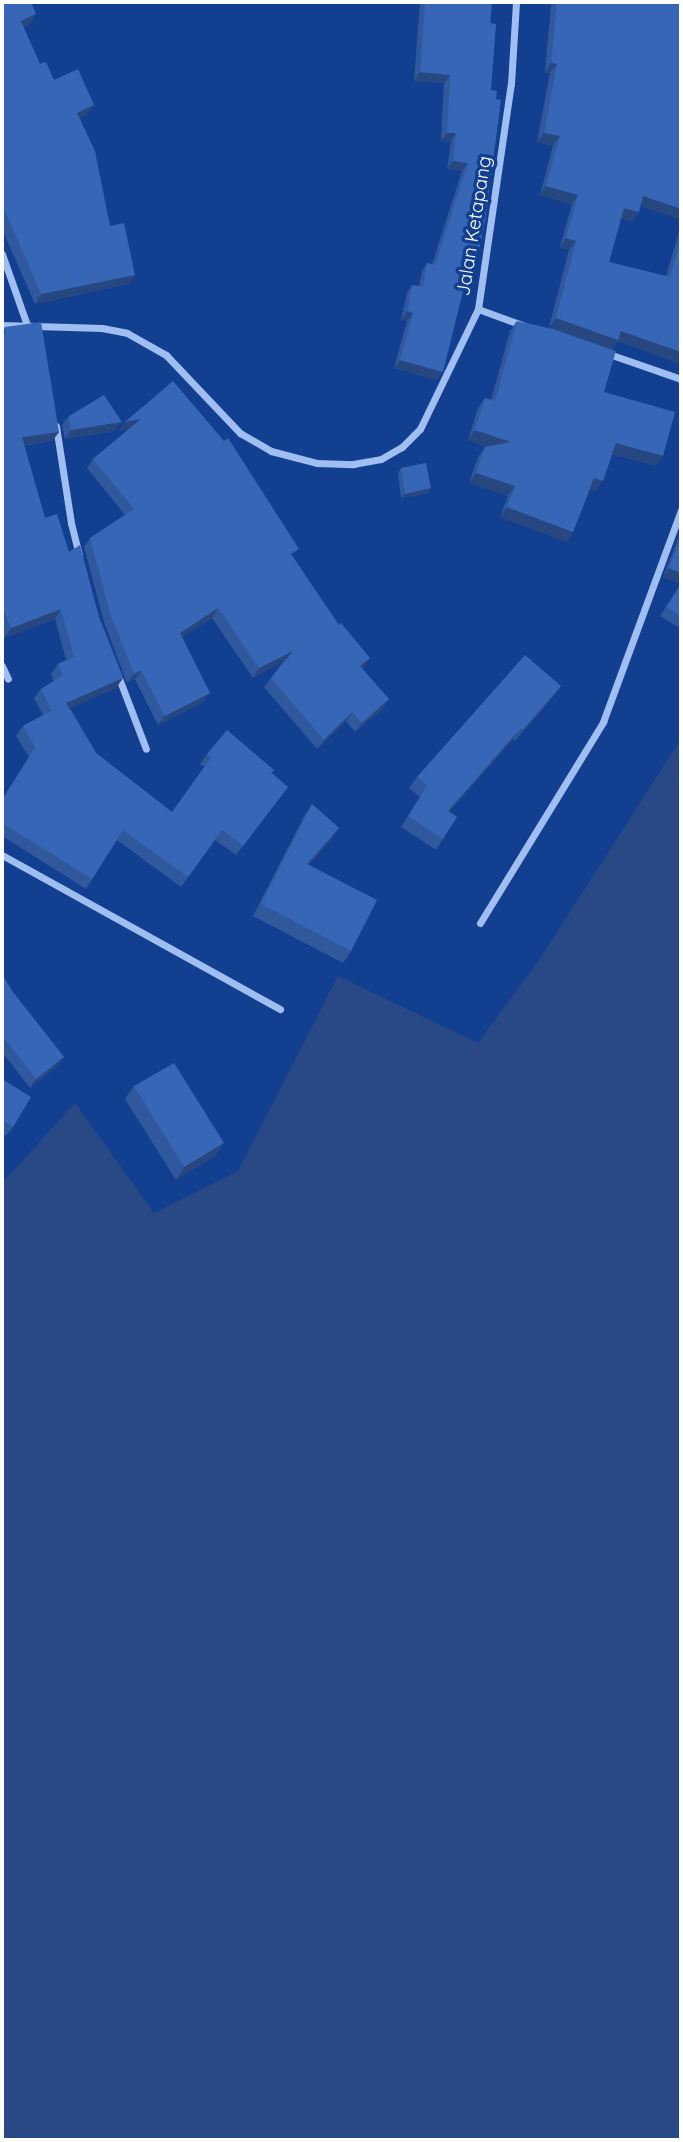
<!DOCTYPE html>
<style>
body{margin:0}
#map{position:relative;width:683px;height:2142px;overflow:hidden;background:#133f90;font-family:Quicksand,sans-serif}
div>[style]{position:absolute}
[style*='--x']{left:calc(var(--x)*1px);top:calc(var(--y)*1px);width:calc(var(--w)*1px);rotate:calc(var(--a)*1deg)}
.water>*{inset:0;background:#294986}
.minor>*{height:7px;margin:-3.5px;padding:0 3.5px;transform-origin:3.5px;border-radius:3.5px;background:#9fbef1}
.wall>*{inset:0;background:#2f589d}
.shaded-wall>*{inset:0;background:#264780}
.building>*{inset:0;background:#3766b7}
span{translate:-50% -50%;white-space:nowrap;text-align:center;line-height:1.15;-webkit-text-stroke:7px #133f90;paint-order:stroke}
.street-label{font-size:19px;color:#fff}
.frame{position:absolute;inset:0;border:4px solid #fff;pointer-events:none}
</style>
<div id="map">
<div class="water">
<div style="clip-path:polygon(681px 739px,681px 2140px,2px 2140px,2px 1183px,75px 1103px,154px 1213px,238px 1171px,338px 976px,478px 1043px,539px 960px)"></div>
</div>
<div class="minor">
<div style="--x:2;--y:254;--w:75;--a:70.6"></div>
<div style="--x:478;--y:309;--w:50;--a:19.9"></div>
<div style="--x:2;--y:325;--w:100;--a:1.7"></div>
<div style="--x:102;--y:328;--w:25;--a:11"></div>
<div style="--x:127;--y:333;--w:45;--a:29.4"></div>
<div style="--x:166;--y:355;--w:108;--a:46.5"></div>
<div style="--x:240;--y:433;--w:36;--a:30"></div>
<div style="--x:271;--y:451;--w:48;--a:14.6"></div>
<div style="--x:317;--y:463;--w:36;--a:2"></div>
<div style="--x:353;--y:464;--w:28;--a:-10"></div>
<div style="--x:381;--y:459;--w:24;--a:-30"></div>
<div style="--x:402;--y:447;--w:25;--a:-45"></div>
<div style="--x:420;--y:429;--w:133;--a:-64.2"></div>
<div style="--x:478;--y:309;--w:227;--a:-81.7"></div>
<div style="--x:511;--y:84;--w:82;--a:-86.5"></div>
<div style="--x:606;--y:353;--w:79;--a:19.1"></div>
<div style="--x:56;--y:426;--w:98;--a:81.2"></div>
<div style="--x:71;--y:523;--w:33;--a:76"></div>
<div style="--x:2;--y:666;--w:14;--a:65"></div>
<div style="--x:117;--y:673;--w:81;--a:69.1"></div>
<div style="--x:2;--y:855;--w:318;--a:29"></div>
<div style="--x:480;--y:923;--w:236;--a:-58.5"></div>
<div style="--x:603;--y:722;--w:226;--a:-69.8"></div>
</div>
<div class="wall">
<div style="clip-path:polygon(2px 2px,30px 24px,23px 27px,40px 64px,87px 115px,80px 118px,110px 226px,135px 275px,128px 284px,35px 304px,2px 229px)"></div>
<div style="clip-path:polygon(420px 2px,492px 2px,470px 272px,468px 272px,437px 380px,394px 368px,407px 321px,401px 320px,407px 293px,412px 285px,419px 286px,422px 271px,427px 263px,432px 264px,462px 171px,447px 169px,451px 142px,441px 141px,444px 83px,414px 81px)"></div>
<div style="clip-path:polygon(544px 2px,681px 2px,640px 206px,639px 212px,632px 222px,621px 218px,609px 262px,666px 276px,681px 225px,681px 358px,678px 363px,618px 341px,612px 349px,549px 327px,569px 250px,560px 247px,572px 204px,540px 195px,553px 146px,537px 142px,550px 73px,545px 72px,551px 5px,543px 4px)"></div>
<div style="clip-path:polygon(517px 321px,604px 392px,656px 466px,612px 454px,596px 491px,590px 489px,573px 532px,566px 542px,500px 517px,508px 496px,469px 483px,478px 457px,485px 447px,487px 447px,468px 440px,478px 408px,485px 398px,491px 400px,510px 331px)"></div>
<div style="clip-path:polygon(5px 327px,59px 432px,52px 441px,24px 446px,45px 518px,69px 552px,99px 617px,123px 678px,116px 688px,70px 708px,96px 753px,172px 812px,204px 767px,200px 764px,207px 754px,272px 773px,288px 787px,236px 855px,215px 840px,181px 887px,117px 840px,86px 889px,2px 836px,2px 799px,29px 757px,16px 736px,23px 726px,43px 715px,34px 698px,41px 689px,54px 681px,51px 674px,58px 664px,66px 660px,55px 619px,4px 638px,2px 633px,2px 332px)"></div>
<div style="clip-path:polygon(69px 416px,115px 431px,65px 439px,62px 425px)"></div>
<div style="clip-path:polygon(125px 422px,293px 557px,364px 667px,362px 669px,383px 709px,355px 732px,346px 721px,317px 749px,264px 687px,284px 661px,253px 678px,212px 618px,182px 637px,210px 693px,203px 702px,158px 725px,135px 679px,127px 683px,104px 622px,84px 547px,90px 538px,125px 515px,87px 468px,93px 459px,129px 429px,119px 431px)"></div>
<div style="clip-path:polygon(401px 468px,431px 488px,428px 493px,401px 498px,398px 473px)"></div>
<div style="clip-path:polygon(681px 535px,681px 629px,660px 616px,681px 584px,663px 577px,678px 539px)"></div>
<div style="clip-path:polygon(561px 686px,553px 697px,515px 741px,513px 739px,449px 812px,443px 839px,436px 850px,401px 827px,420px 797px,409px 788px,417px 777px)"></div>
<div style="clip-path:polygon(312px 804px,339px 828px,331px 840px,309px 865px,351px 951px,343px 963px,253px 916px,304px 816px)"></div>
<div style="clip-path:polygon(2px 974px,12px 991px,64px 1057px,57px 1066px,30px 1088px,2px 1052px)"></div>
<div style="clip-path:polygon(2px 1079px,13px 1127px,6px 1136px,2px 1133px)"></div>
<div style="clip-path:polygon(134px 1086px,215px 1156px,176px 1180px,125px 1099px)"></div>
</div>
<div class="shaded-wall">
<div style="clip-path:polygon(545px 2px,554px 2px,551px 5px,543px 4px)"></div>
<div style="clip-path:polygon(36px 14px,30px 24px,14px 31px,21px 21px)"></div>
<div style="clip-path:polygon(551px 63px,557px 64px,550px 73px,545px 72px)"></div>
<div style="clip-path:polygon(420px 72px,450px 75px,444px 83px,414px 81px)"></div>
<div style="clip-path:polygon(94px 105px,87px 115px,70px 123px,77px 113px)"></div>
<div style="clip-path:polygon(447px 133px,456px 133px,451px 142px,441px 141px)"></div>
<div style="clip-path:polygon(544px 133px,560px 136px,553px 146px,537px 142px)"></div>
<div style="clip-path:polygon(453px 161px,468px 163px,462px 171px,447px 169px)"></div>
<div style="clip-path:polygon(546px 186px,578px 195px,572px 204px,540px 195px)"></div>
<div style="clip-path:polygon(643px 196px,681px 209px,681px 220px,637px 205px)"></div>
<div style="clip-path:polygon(624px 208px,639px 212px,632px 222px,618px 217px)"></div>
<div style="clip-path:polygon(566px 238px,576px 241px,569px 250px,560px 247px)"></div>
<div style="clip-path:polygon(470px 263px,476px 263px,470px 272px,464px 271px)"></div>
<div style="clip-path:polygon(135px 275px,128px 284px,35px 304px,41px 294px)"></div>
<div style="clip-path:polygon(407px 311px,413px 313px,407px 321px,401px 320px)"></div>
<div style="clip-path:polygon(556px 318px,621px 331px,681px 352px,681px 358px,678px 363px,618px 341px,612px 349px,549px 327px)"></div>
<div style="clip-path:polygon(400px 360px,443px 372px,437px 380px,394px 368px)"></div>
<div style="clip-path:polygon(141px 419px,135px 428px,119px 431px,125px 422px)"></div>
<div style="clip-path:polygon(122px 422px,115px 431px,65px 439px,71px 430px)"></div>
<div style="clip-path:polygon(475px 430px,511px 442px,504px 452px,468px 440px)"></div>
<div style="clip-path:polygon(59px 432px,52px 441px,15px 447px,22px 437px)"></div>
<div style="clip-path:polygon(616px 443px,663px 456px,656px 466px,609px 453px)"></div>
<div style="clip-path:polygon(476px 473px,515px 486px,508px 496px,469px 483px)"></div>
<div style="clip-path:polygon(594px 478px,603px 481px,596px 491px,587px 488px)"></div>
<div style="clip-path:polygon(431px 488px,428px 493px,401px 498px,405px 494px)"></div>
<div style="clip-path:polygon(507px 507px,573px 532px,566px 542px,500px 517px)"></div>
<div style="clip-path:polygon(669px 568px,681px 573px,681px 584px,663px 577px)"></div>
<div style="clip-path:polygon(218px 608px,212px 618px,174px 642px,180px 633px)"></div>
<div style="clip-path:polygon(61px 609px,55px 619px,4px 638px,11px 628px)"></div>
<div style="clip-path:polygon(293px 651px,287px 660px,253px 678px,259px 668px)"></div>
<div style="clip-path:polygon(370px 658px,364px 667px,354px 675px,360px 666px)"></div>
<div style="clip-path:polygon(141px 670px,135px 679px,127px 683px,134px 674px)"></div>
<div style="clip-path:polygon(123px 678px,116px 688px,60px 713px,66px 703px)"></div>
<div style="clip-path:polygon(561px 686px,553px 697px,515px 741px,523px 730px)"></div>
<div style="clip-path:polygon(210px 693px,203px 702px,158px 725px,165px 716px)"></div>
<div style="clip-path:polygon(389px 699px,383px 709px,355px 732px,362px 723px)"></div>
<div style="clip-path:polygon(352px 712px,346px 721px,317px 749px,324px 740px)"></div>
<div style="clip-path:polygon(521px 728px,513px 739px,440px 822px,448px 811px)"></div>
<div style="clip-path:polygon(339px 828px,331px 840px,299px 876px,307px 864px)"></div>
<div style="clip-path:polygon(64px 1057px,57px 1066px,30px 1088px,36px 1079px)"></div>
<div style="clip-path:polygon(224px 1143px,215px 1156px,176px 1180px,184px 1167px)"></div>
</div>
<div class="building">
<div style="clip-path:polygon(2px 2px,31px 2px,36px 14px,21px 21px,40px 64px,46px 62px,54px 80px,78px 69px,94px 105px,77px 113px,95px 151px,110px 226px,124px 223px,135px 275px,41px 294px,2px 204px,2px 178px,5px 177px,2px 165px)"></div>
<div style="clip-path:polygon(425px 2px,492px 2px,490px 23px,496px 24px,491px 90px,497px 91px,496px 99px,501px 100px,485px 222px,476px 263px,470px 263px,443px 372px,400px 360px,413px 313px,407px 311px,412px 285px,423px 287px,427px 263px,435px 265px,468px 163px,453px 161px,456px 133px,447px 133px,450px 75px,420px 72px)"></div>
<div style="clip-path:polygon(557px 2px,681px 2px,681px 209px,643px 196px,639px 212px,624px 208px,609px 262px,670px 277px,681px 238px,681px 352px,621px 331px,618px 340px,556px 318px,576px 241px,566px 238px,578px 195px,546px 186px,560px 136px,544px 133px,557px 64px,551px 63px)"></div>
<div style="clip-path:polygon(517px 321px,553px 329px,616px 351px,604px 392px,675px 412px,663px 456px,616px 443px,603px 481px,594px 478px,573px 532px,507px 507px,515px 486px,476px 473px,485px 447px,511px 442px,475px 430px,485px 398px,495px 401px)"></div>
<div style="clip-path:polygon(41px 322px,59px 432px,22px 437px,45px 518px,57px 514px,69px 552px,80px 545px,99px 617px,123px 678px,66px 703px,96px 753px,172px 812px,211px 758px,207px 754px,227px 730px,274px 770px,271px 773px,288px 787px,243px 846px,222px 830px,188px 877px,123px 830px,92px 879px,2px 823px,2px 801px,35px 747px,23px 726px,58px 707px,51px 710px,41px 689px,63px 675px,58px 664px,74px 657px,61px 609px,11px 628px,2px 606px,2px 336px,6px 335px,5px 327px)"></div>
<div style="clip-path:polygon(173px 381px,224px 441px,228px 438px,299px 549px,291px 554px,339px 625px,341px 623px,370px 658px,360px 666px,389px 699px,362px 723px,352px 712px,324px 740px,271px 678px,293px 651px,259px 668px,218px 608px,180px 633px,210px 693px,165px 716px,141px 670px,134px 674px,110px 613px,90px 538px,134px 509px,93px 459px,141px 419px,125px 422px)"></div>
<div style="clip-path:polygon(104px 395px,122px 422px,71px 430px,69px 416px)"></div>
<div style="clip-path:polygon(426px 463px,431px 488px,405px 494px,401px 468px)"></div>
<div style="clip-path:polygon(681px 538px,681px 573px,669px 568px)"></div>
<div style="clip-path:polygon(681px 584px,681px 616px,666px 607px)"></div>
<div style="clip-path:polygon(525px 655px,561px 686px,523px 730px,521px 728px,448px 811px,457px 817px,443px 839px,408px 816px,427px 786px,417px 777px)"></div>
<div style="clip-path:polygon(312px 804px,339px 828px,307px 864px,377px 900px,351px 951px,261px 904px)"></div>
<div style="clip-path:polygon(2px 974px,12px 991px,64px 1057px,36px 1079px,2px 1035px)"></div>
<div style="clip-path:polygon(174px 1063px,224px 1143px,184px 1167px,134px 1086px)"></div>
<div style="clip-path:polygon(2px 1079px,31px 1097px,13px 1127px,2px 1120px)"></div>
</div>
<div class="street-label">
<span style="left:474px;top:226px;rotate:-81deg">Jalan Ketapang</span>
</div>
<div class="frame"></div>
</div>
